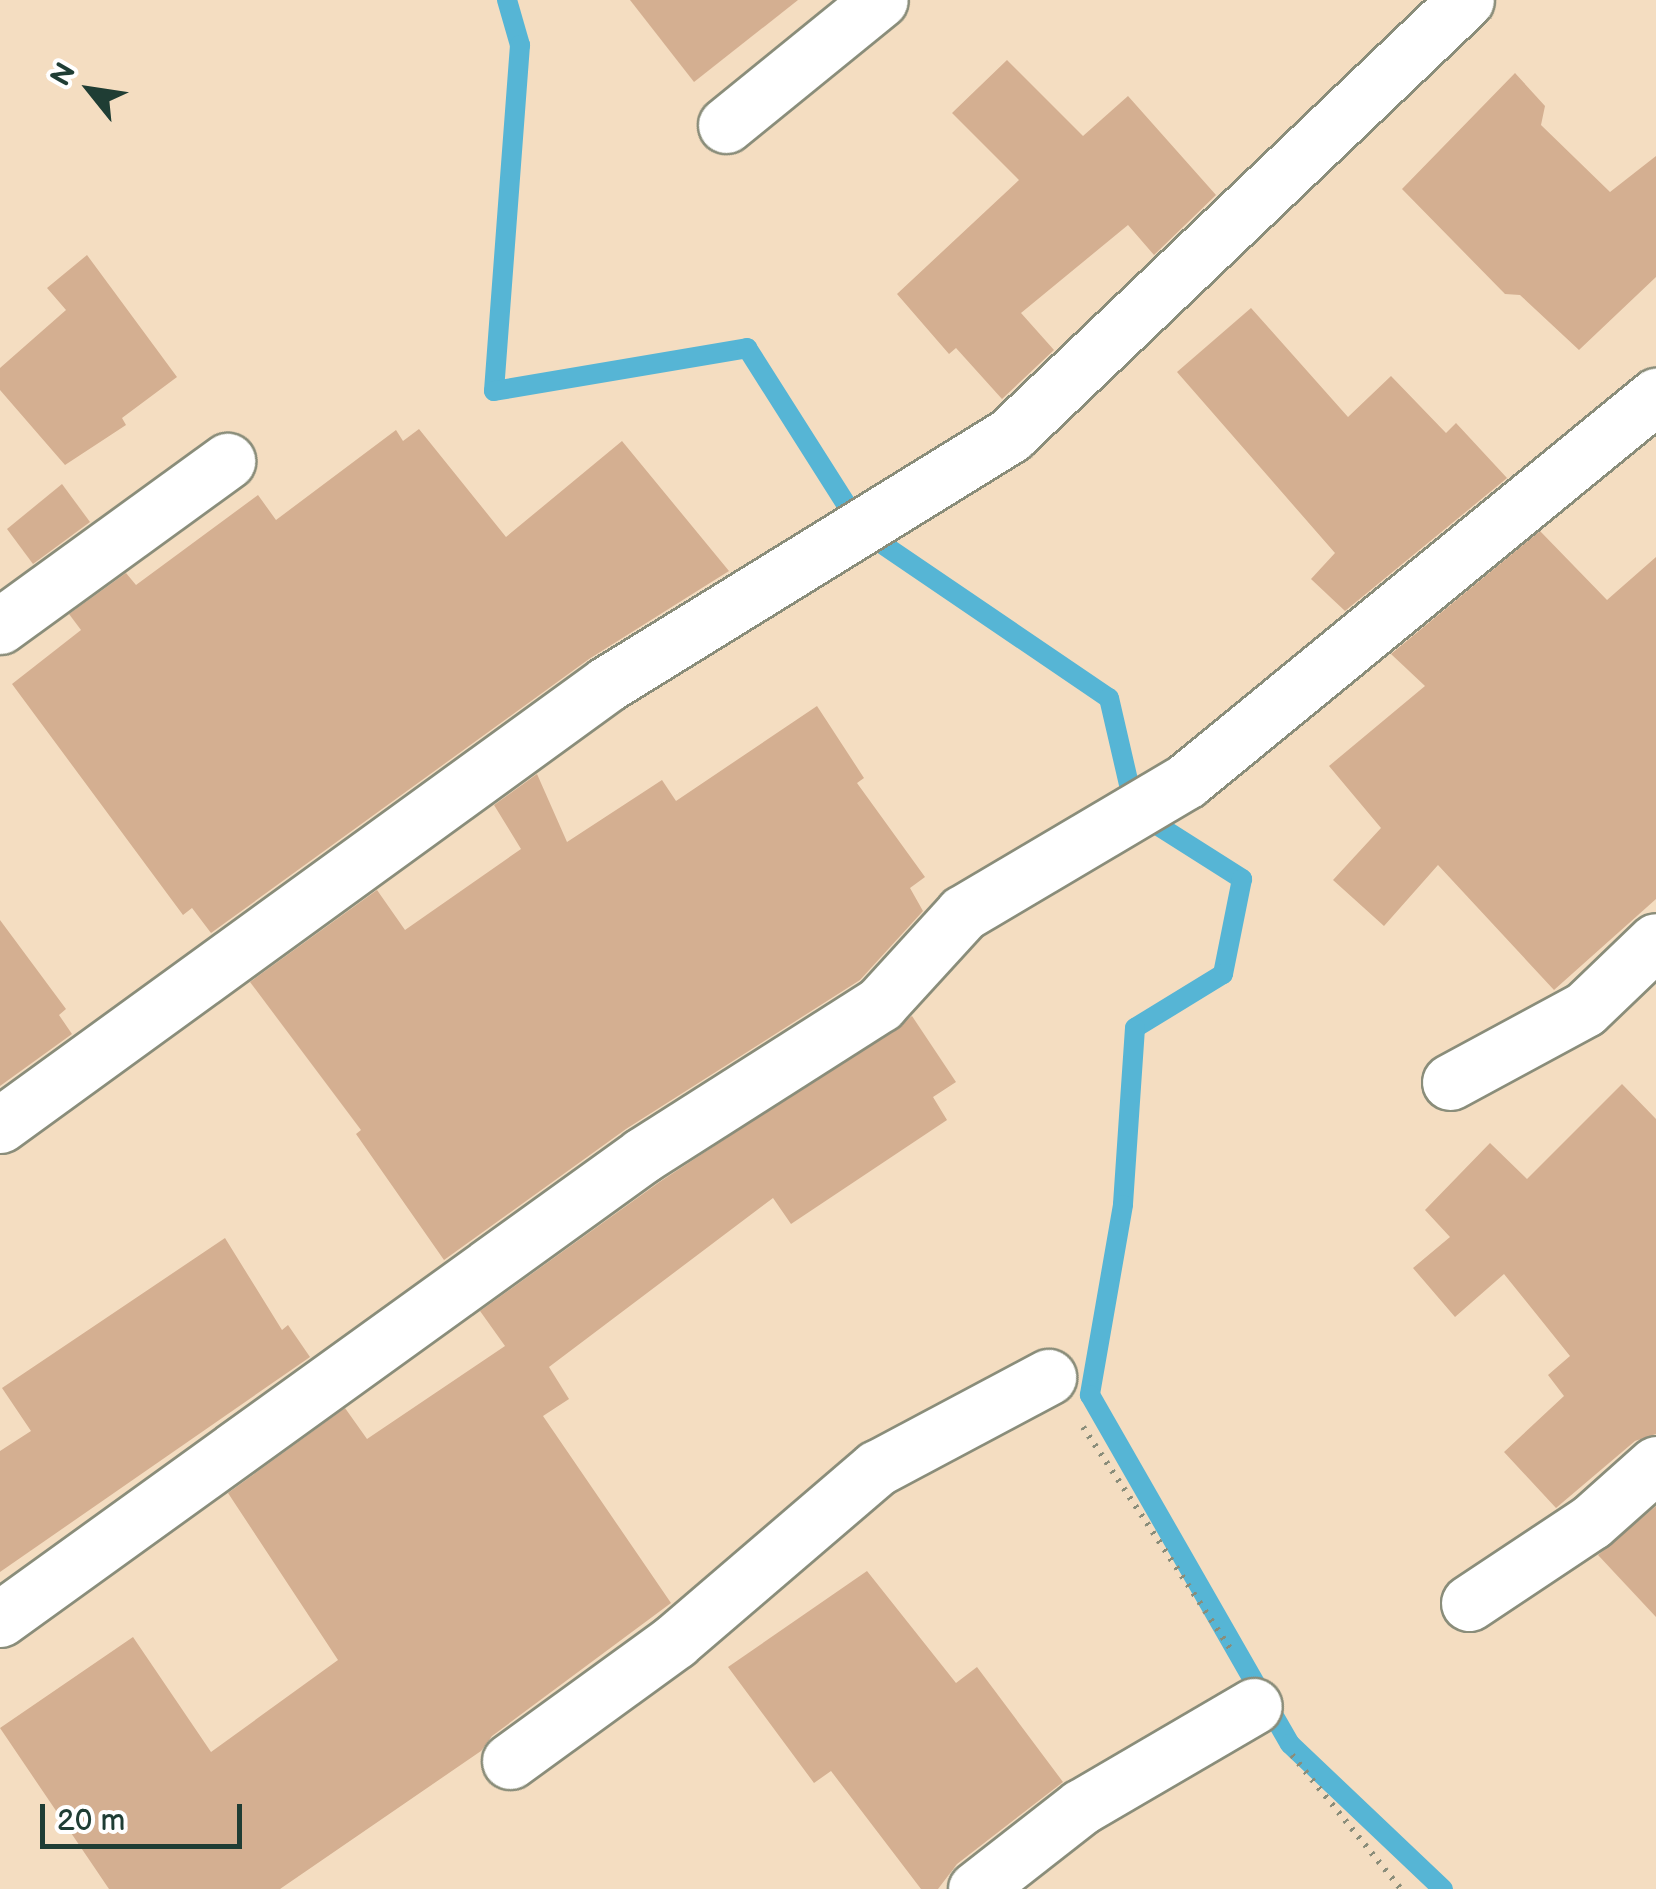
<!DOCTYPE html>
<style>
body{margin:0}
#map{position:relative;width:1656px;height:1889px;overflow:hidden;background:#f4ddc1;font-family:"Balsamiq Sans",sans-serif}
div>[style]{position:absolute}
[style*='--x']{left:calc(var(--x)*1px);top:calc(var(--y)*1px);width:calc(var(--w)*1px);rotate:calc(var(--a)*1deg)}
.stream>*{height:20px;margin:-10px;padding:0 10px;transform-origin:10px;border-radius:10px;background:#56b5d5}
.building>*{inset:0;background:#d4af91}
.path>*{height:6px;margin-top:-3px;transform-origin:0;background:repeating-linear-gradient(90deg,#8a8d7a 0 2.5px,transparent 0 10.5px)}
.roads{filter:drop-shadow(2px 0 #8a8d7a) drop-shadow(-2px 0 #8a8d7a) drop-shadow(0 2px #8a8d7a) drop-shadow(0 -2px #8a8d7a)}
.minor>*{height:55px;margin:-27.5px;padding:0 27.5px;transform-origin:27.5px;border-radius:27.5px;background:#fff}
span{translate:-50% -50%;white-space:nowrap;text-align:center;line-height:1.15;-webkit-text-stroke:10px #fff;paint-order:stroke}
.north{position:absolute;left:40px;top:40px;width:100px;height:100px;-webkit-text-stroke:8px #fff;paint-order:stroke;rotate:300deg;font-size:28px;font-weight:700;line-height:40px;text-align:center;color:#1f3d34}
.north::after{content:'';display:block;margin:auto;width:35px;height:45px;background:#1f3d34;clip-path:polygon(50% 0,100% 100%,50% 72%,0 100%)}
.scale{position:absolute;left:40px;top:1804px;width:202px;height:45px;box-sizing:border-box;border:5px solid #1f3d34;border-top:0;padding-left:12px;font-size:30px;line-height:35px;white-space:nowrap;color:#1f3d34;-webkit-text-stroke:8px #fff;paint-order:stroke}
</style>
<div id="map">
<div class="stream">
<div style="--x:507;--y:0;--w:47;--a:73.9"></div>
<div style="--x:520;--y:45;--w:347;--a:94.3"></div>
<div style="--x:494;--y:391;--w:257;--a:-9.6"></div>
<div style="--x:747;--y:348;--w:217;--a:57.6"></div>
<div style="--x:863;--y:531;--w:297;--a:34.2"></div>
<div style="--x:1109;--y:698;--w:116;--a:77"></div>
<div style="--x:1135;--y:811;--w:127;--a:32.4"></div>
<div style="--x:1242;--y:879;--w:97;--a:101.3"></div>
<div style="--x:1223;--y:974;--w:103;--a:148.5"></div>
<div style="--x:1135;--y:1028;--w:177;--a:93.9"></div>
<div style="--x:1123;--y:1205;--w:193;--a:99.9"></div>
<div style="--x:1090;--y:1395;--w:402;--a:60.2"></div>
<div style="--x:1290;--y:1744;--w:211;--a:43.5"></div>
</div>
<div class="building">
<div style="clip-path:polygon(630px 0,798px 0,694px 82px)"></div>
<div style="clip-path:polygon(1007px 60px,1083px 136px,1128px 96px,1216px 195px,1154px 255px,1128px 225px,1021px 313px,1054px 350px,1002px 399px,956px 348px,949px 354px,897px 294px,1019px 180px,952px 113px)"></div>
<div style="clip-path:polygon(1515px 73px,1545px 106px,1541px 125px,1610px 192px,1656px 156px,1656px 277px,1579px 350px,1520px 295px,1505px 294px,1402px 189px)"></div>
<div style="clip-path:polygon(87px 255px,177px 377px,122px 418px,126px 425px,65px 465px,0 390px,0 368px,66px 310px,47px 288px)"></div>
<div style="clip-path:polygon(1251px 308px,1348px 417px,1391px 376px,1446px 433px,1456px 423px,1507px 478px,1345px 611px,1311px 579px,1335px 553px,1177px 372px)"></div>
<div style="clip-path:polygon(419px 429px,506px 537px,622px 441px,729px 571px,589px 659px,211px 933px,192px 908px,183px 915px,12px 684px,81px 630px,69px 614px,126px 573px,136px 585px,258px 495px,276px 520px,396px 430px,403px 441px)"></div>
<div style="clip-path:polygon(62px 484px,90px 522px,33px 564px,7px 529px)"></div>
<div style="clip-path:polygon(1540px 531px,1607px 600px,1656px 557px,1656px 899px,1554px 990px,1438px 865px,1384px 926px,1333px 880px,1381px 828px,1329px 766px,1425px 686px,1391px 654px)"></div>
<div style="clip-path:polygon(817px 706px,864px 778px,857px 783px,925px 877px,910px 888px,923px 911px,860px 980px,626px 1129px,444px 1260px,356px 1134px,361px 1130px,250px 982px,377px 890px,405px 930px,521px 849px,494px 805px,537px 774px,567px 842px,662px 780px,676px 801px)"></div>
<div style="clip-path:polygon(0 920px,66px 1009px,59px 1015px,72px 1034px,0 1086px)"></div>
<div style="clip-path:polygon(912px 1016px,956px 1082px,933px 1097px,947px 1120px,791px 1224px,773px 1198px,549px 1367px,569px 1399px,543px 1416px,671px 1603px,492px 1736px,481px 1751px,280px 1889px,109px 1889px,0 1728px,133px 1637px,211px 1752px,338px 1660px,228px 1493px,345px 1408px,367px 1439px,505px 1346px,480px 1311px,661px 1181px)"></div>
<div style="clip-path:polygon(1622px 1084px,1656px 1119px,1656px 1434px,1635px 1441px,1556px 1508px,1504px 1452px,1564px 1396px,1548px 1375px,1570px 1356px,1504px 1274px,1455px 1317px,1413px 1268px,1450px 1237px,1425px 1210px,1490px 1143px,1527px 1179px)"></div>
<div style="clip-path:polygon(225px 1238px,282px 1330px,288px 1325px,310px 1357px,0 1572px,0 1451px,31px 1431px,2px 1388px)"></div>
<div style="clip-path:polygon(1656px 1506px,1656px 1617px,1598px 1555px)"></div>
<div style="clip-path:polygon(867px 1571px,956px 1683px,977px 1667px,1063px 1782px,957px 1864px,938px 1889px,921px 1889px,831px 1771px,814px 1783px,728px 1667px)"></div>
</div>
<div class="path">
<div style="--x:1083;--y:1427;--w:268;--a:56.4"></div>
<div style="--x:1292;--y:1755;--w:173;--a:50.9"></div>
</div>
<div class="roads">
<div class="minor">
<div style="--x:726;--y:125;--w:198;--a:-39.1"></div>
<div style="--x:0;--y:626;--w:281;--a:-36"></div>
<div style="--x:1450;--y:1082;--w:153;--a:-28.4"></div>
<div style="--x:1585;--y:1009;--w:98;--a:-43.8"></div>
<div style="--x:0;--y:1125;--w:750;--a:-36"></div>
<div style="--x:607;--y:684;--w:474;--a:-31.7"></div>
<div style="--x:1010;--y:435;--w:630;--a:-43.65"></div>
<div style="--x:1469;--y:1603;--w:146;--a:-33.6"></div>
<div style="--x:1591;--y:1522;--w:87;--a:-41.7"></div>
<div style="--x:0;--y:1619;--w:793;--a:-35.81"></div>
<div style="--x:643;--y:1155;--w:281;--a:-32.5"></div>
<div style="--x:880;--y:1004;--w:123;--a:-47.6"></div>
<div style="--x:963;--y:913;--w:259;--a:-30.6"></div>
<div style="--x:1186;--y:781;--w:608;--a:-39.32"></div>
<div style="--x:510;--y:1761;--w:204;--a:-36"></div>
<div style="--x:675;--y:1641;--w:266;--a:-40.6"></div>
<div style="--x:877;--y:1468;--w:194;--a:-28"></div>
<div style="--x:976;--y:1889;--w:133;--a:-38"></div>
<div style="--x:1081;--y:1807;--w:200;--a:-30.3"></div>
</div>
</div>
<div class="north">N</div>
<div class="scale">20 m</div>
</div>
